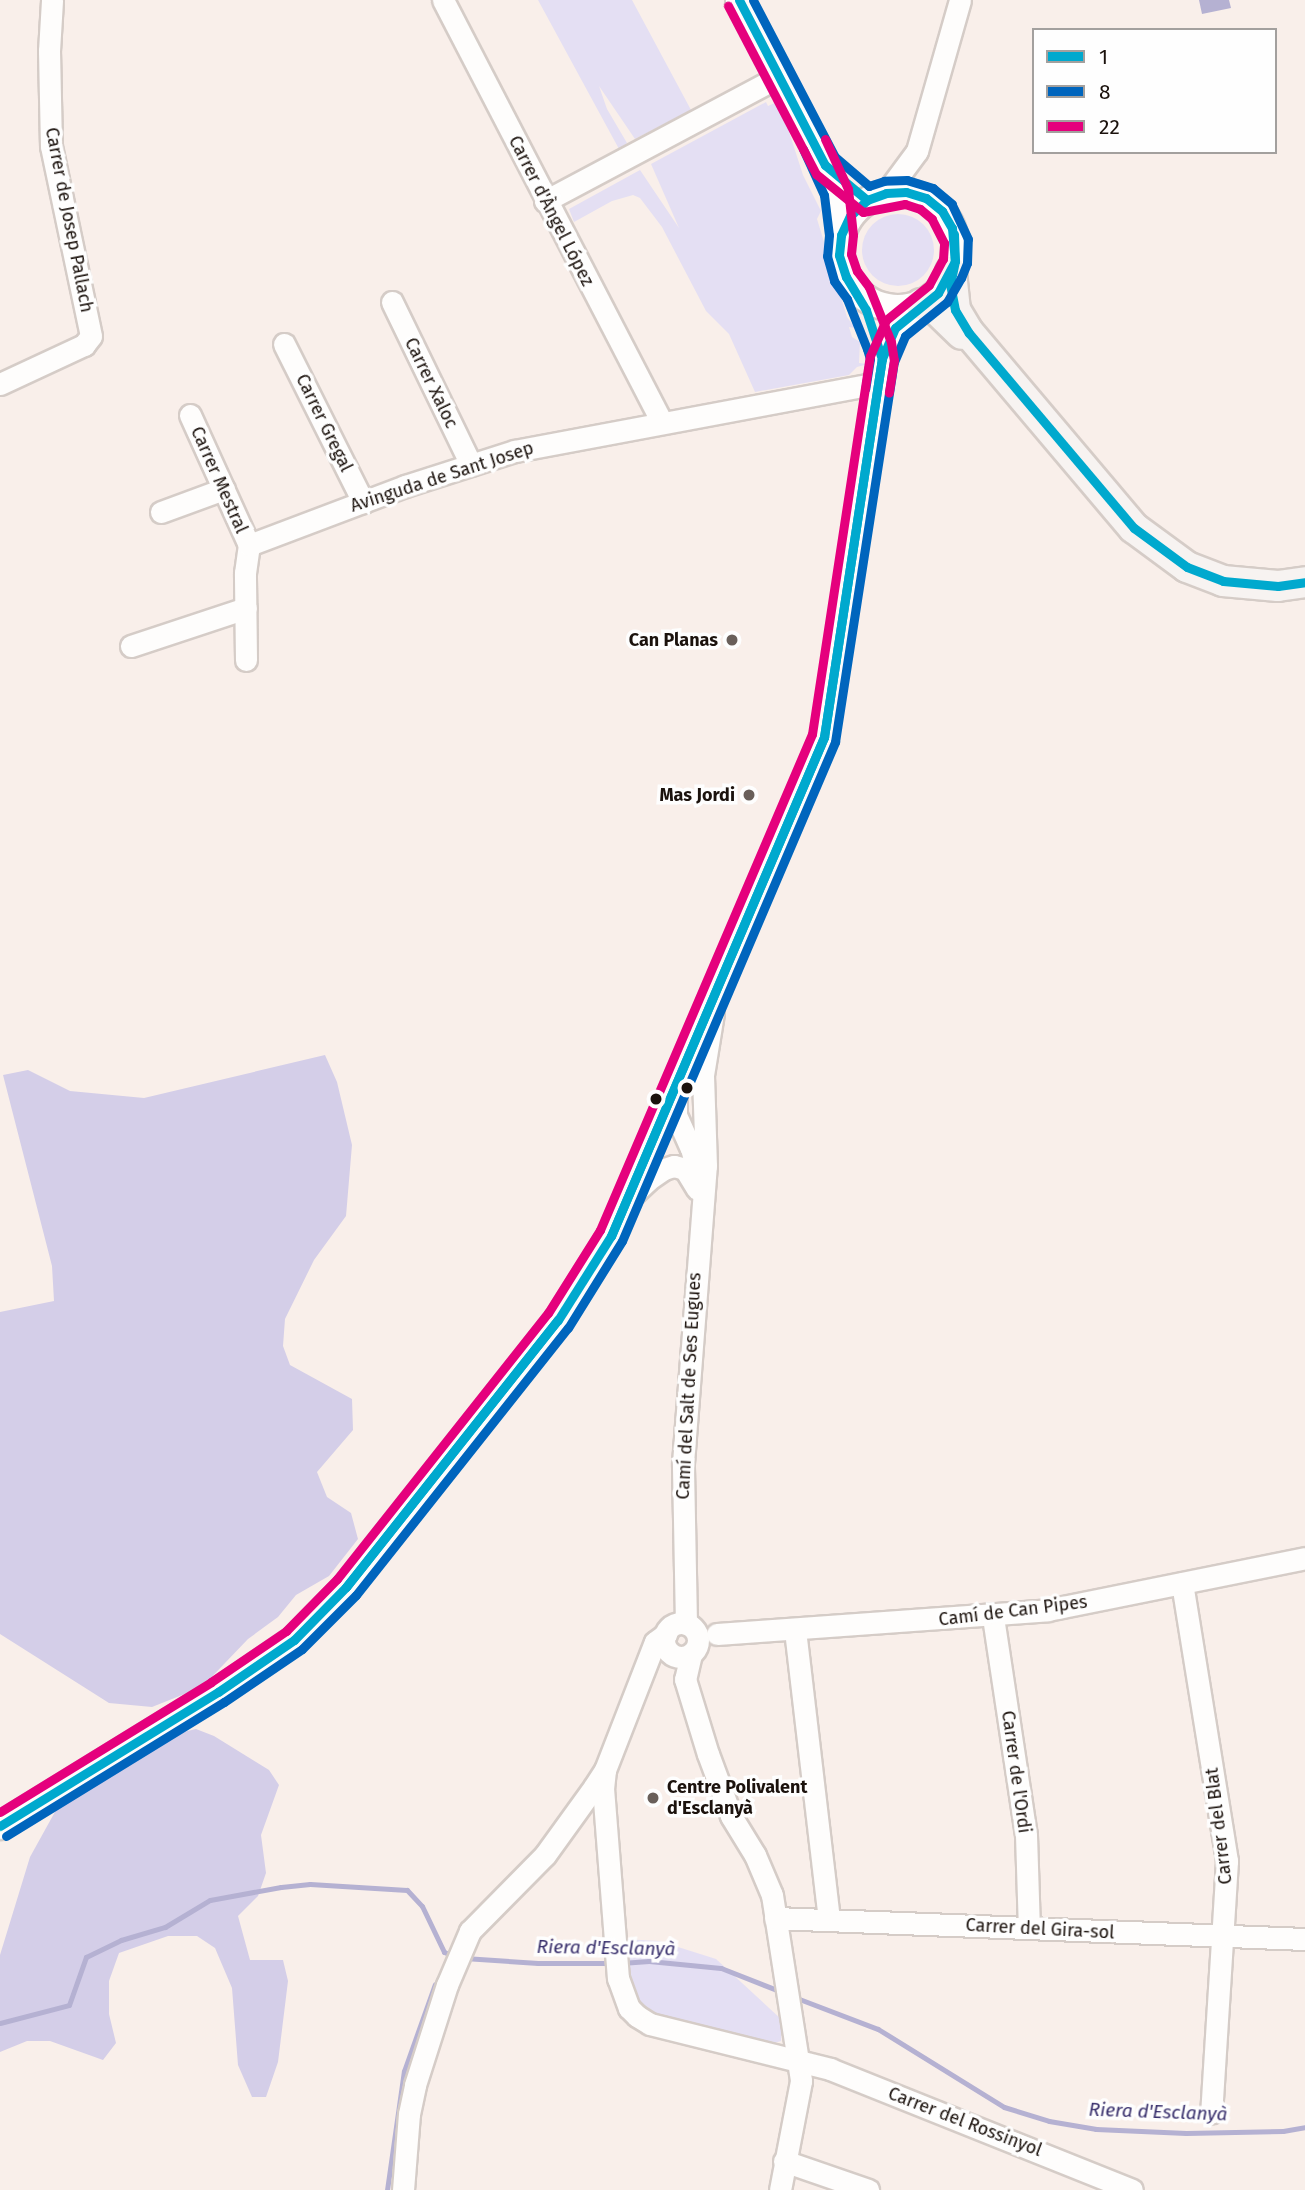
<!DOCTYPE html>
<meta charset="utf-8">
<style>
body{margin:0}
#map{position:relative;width:1305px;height:2190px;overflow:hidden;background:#f9efea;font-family:"Fira Sans",sans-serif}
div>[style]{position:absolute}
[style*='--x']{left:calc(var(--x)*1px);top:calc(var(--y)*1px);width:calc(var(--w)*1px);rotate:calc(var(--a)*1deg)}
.green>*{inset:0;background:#e4dff3}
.round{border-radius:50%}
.forest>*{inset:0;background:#d4cee8}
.water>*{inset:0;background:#b5b1d2}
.stream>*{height:5px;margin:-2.5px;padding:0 2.5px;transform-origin:2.5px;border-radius:2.5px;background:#b5b1d2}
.roads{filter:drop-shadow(2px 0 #d5ccc7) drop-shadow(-2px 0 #d5ccc7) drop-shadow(0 2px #d5ccc7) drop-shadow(0 -2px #d5ccc7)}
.minor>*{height:21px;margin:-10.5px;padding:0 10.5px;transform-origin:10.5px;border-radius:10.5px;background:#fefdfc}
.minor>.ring{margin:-10.5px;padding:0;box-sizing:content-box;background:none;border:21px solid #fefdfc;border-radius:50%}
.tertiary>*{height:26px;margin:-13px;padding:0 13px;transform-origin:13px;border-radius:13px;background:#fefdfc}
.tertiary>.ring{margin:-13px;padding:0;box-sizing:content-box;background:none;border:26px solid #fefdfc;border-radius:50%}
.secondary>*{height:30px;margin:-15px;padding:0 15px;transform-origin:15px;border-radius:15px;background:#f7f3f1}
.bus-1>*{height:9px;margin:-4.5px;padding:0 4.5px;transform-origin:4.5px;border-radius:4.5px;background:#00a9ce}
.bus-2>*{height:9px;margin:-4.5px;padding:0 4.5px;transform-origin:4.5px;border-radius:4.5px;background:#0065bd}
.bus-3>*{height:9px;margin:-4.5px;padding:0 4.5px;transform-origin:4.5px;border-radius:4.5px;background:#e5007d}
.dots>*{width:19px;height:19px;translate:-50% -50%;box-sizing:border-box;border:4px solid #fefefe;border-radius:50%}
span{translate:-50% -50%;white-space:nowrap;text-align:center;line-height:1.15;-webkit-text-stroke:7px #fefefe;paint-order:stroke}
.street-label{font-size:18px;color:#1b120d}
.poi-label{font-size:18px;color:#1b120d;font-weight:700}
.right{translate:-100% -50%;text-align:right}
.left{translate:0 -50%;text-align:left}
.water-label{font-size:19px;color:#382f6c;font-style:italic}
.legend{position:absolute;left:1032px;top:28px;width:245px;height:126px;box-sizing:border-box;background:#fefefe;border:2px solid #a3a09e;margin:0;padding:9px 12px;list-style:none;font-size:21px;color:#1b120d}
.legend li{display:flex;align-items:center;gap:14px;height:35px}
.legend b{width:35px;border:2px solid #a3a09e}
</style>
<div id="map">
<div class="green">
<div style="clip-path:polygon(538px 0,632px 0,691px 110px,635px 139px,599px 86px,607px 109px,627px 143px,619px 149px)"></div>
<div style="clip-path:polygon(779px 101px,803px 175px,821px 211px,817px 219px,847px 317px,855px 328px,849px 327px,852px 337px,860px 342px,859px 363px,868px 364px,857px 367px,849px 375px,755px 392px,729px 334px,706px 311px,662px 227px,640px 198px,633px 195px,612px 201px,574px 222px,569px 209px,640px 170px,679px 228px,651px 164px,766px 102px,768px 106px)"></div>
<div class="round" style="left:862px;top:214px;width:72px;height:72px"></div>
<div style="clip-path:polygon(623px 1939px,659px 1941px,716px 1959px,782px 2020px,781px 2041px,771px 2044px,665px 2020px,640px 2005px,629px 1994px)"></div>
</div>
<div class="forest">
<div style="clip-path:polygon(325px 1055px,337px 1082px,352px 1145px,346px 1216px,314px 1260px,285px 1319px,283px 1346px,290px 1365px,352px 1399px,353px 1430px,317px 1472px,327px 1497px,351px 1513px,358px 1539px,329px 1576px,296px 1595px,278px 1617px,248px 1639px,202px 1687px,152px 1707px,109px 1703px,0 1634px,0 1312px,54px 1301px,52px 1266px,3px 1075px,28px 1070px,70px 1091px,144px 1098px)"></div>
<div style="clip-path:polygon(196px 1729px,214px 1736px,269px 1770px,279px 1785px,261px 1835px,266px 1873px,258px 1896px,238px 1916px,250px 1960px,283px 1960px,288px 1981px,278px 2062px,266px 2097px,252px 2097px,238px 2065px,232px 1988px,215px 1948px,197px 1936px,168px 1936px,119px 1953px,109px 1981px,109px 2014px,116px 2043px,103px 2060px,50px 2041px,27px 2041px,0 2052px,0 1955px,30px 1857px,56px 1810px,175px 1734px)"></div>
</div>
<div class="water">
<div style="clip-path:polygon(1199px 0,1229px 0,1231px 8px,1202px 14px)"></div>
</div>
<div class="stream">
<div style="--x:464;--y:1958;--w:74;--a:3.9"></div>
<div style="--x:538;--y:1963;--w:74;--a:0"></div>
<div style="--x:621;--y:1963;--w:28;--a:-4"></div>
<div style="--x:649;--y:1961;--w:72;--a:5.6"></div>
<div style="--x:721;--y:1968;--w:66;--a:21.5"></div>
<div style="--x:794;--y:1997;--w:90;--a:20.9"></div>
<div style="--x:878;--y:2029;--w:148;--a:31.8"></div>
<div style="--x:1004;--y:2107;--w:47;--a:17.3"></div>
<div style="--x:1049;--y:2121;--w:48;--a:9.7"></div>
<div style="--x:1096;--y:2129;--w:90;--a:2.5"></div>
<div style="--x:1186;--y:2133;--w:97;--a:-1.2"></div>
<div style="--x:1283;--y:2131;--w:22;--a:-10"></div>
<div style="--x:0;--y:2023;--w:71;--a:-14.6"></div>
<div style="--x:69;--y:2005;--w:51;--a:-70.5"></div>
<div style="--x:86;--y:1957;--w:39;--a:-26"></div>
<div style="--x:121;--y:1940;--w:46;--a:-16.5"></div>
<div style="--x:165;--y:1927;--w:52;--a:-31"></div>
<div style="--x:210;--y:1900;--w:72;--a:-10.4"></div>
<div style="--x:281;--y:1887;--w:29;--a:-6"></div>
<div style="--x:310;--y:1884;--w:97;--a:3.5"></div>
<div style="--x:407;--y:1890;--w:22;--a:47"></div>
<div style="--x:422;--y:1906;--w:51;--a:64.4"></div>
<div style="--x:444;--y:1952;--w:11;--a:22"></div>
<div style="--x:387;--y:2190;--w:120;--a:-81.9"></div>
<div style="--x:404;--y:2071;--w:92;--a:-70.4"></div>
</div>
<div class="roads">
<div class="minor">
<div style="--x:443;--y:0;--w:475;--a:62.6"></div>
<div style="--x:886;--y:193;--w:52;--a:-53.6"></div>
<div style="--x:917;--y:151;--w:157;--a:-74.1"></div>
<div style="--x:545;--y:201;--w:264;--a:-28"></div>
<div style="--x:392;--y:302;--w:181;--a:64.1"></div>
<div style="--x:284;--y:344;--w:177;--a:63.4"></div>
<div style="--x:0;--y:384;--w:93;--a:-24.9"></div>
<div style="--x:84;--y:345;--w:11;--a:-52"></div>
<div style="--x:91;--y:336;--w:194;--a:-101.9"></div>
<div style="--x:51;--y:146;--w:95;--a:-91.2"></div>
<div style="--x:49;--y:51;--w:51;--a:-86.6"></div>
<div style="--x:190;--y:415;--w:143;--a:65.6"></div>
<div style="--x:161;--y:512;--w:67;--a:-20.1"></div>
<div style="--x:131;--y:646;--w:121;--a:-18.3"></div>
<div style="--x:246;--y:660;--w:87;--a:-90.7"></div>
<div style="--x:245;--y:573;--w:28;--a:-82"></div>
<div style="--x:249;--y:545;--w:167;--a:-20.7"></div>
<div style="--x:405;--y:486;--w:115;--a:-17.7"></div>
<div style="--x:515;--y:451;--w:369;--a:-10.6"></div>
<div style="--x:676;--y:1089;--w:26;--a:90"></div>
<div style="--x:676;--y:1115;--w:36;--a:66"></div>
<div style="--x:691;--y:1148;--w:28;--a:75"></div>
<div style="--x:629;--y:1198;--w:26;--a:-43"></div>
<div style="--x:648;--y:1180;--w:19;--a:-35"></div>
<div style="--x:664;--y:1169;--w:10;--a:-17"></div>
<div style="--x:674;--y:1166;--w:11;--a:15"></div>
<div style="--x:685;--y:1169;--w:23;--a:59"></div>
<div style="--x:1182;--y:1583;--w:282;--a:80.8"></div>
<div style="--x:1227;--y:1861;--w:252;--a:93.6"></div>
<div style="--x:993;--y:1617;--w:220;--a:81.4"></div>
<div style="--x:1026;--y:1835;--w:93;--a:88.2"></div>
<div class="ring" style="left:664px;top:1623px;width:13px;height:13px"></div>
<div style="--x:686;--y:1624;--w:161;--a:-91.1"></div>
<div style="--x:683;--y:1463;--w:298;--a:-85.6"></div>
<div style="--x:706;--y:1166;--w:91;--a:-91.9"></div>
<div style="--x:703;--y:1075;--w:63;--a:-80.8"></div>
<div style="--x:795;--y:1630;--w:291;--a:83.3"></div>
<div style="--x:717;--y:1634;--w:332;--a:-4.1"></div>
<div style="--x:1048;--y:1610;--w:262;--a:-11.4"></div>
<div style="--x:691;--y:1654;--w:26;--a:103"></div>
<div style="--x:685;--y:1679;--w:78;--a:73"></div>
<div style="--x:708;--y:1754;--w:66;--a:69.6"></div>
<div style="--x:731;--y:1816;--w:46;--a:58.4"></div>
<div style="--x:755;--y:1855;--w:43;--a:67"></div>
<div style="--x:772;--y:1895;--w:188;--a:81.1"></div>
<div style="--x:801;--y:2081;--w:111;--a:100.9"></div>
<div style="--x:605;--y:1770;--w:18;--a:96"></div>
<div style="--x:603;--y:1788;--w:191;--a:85.5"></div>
<div style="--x:618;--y:1978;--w:32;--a:70"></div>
<div style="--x:629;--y:2008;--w:11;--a:45"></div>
<div style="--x:637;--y:2016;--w:15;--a:32"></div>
<div style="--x:650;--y:2024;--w:186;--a:14"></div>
<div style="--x:830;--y:2069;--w:325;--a:21.8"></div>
<div style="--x:775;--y:1918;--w:530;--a:2.27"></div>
<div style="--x:784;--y:2161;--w:89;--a:19"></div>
<div style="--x:403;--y:2190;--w:76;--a:-85.5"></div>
<div style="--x:409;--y:2114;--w:30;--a:-78"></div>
<div style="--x:415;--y:2085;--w:105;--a:-72.3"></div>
<div style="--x:447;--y:1985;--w:59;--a:-66.9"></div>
<div style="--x:470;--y:1931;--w:107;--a:-45.4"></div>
<div style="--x:545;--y:1855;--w:84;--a:-54.2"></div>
<div style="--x:594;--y:1787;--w:20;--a:-57"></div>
<div style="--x:605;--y:1770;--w:137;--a:-68.7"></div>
<div style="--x:655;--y:1642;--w:14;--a:-36"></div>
</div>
<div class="tertiary">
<div style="--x:739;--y:0;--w:186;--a:62.5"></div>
<div style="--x:825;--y:165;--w:29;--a:68"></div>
<div style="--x:836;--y:192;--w:43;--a:83.4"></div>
<div class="ring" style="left:840px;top:192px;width:90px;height:90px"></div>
<div style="--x:0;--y:1826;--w:256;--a:-31.6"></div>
<div style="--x:218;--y:1692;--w:92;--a:-34.4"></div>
<div style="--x:294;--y:1640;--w:74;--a:-45.5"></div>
<div style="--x:346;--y:1587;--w:341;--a:-51.6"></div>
<div style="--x:558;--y:1320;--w:99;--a:-57.8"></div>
<div style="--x:611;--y:1236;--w:543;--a:-66.88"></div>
<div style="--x:824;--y:737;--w:382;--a:-81.3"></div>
<div style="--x:882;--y:359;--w:34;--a:-67"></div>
<div style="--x:895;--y:328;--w:35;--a:-43"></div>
</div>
<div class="secondary">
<div style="--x:951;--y:272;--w:38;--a:84"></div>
<div style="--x:955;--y:310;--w:27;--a:59"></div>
<div style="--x:969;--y:333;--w:255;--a:49.8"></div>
<div style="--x:1134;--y:528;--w:66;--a:36.3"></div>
<div style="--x:1187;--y:567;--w:39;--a:21"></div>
<div style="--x:1223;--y:581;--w:55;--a:5.2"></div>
<div style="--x:1278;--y:586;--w:27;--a:-8"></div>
<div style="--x:921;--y:304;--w:15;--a:16"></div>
<div style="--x:935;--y:308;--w:37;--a:44"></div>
</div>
</div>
<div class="bus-1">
<div style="--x:739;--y:0;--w:186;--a:62.5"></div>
<div style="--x:825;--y:165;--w:55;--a:39.8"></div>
<div style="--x:906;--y:192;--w:21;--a:17"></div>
<div style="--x:926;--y:198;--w:21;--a:39"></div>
<div style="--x:942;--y:211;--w:20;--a:60"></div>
<div style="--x:952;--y:228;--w:33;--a:85"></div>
<div style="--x:955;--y:261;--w:36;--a:118"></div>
<div style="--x:938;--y:293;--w:55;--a:140.9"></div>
<div style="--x:895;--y:328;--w:34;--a:113"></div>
<div style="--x:882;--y:359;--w:52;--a:-108.1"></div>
<div style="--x:866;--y:310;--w:39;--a:-121"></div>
<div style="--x:846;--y:277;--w:23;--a:-108"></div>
<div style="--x:839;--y:255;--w:20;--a:-84"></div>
<div style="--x:841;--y:235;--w:21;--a:-65"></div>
<div style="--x:850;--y:216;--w:23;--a:-43"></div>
<div style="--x:867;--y:200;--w:20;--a:-20"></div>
<div style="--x:886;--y:193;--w:20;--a:-3"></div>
<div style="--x:954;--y:234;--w:27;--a:88"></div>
<div style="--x:955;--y:261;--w:24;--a:102"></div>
<div style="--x:950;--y:284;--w:26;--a:79"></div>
<div style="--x:955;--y:310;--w:27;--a:59"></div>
<div style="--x:969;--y:333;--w:255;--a:49.8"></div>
<div style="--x:1134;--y:528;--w:66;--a:36.3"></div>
<div style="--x:1187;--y:567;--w:39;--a:21"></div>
<div style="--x:1223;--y:581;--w:55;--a:5.2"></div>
<div style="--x:1278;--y:586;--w:27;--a:-8"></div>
<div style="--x:824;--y:737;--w:382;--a:-81.3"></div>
<div style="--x:824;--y:737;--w:382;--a:-81.3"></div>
<div style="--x:611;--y:1236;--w:543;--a:-66.88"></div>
<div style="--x:611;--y:1236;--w:543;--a:-66.88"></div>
<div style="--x:558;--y:1320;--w:99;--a:-57.8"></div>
<div style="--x:346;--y:1587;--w:341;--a:-51.6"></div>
<div style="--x:346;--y:1587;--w:341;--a:-51.6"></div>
<div style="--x:0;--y:1826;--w:256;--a:-31.6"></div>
<div style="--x:218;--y:1692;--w:92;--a:-34.4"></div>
<div style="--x:294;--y:1640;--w:74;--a:-45.5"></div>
</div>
<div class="bus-2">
<div style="--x:803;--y:149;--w:51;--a:65.5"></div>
<div style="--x:824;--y:195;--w:40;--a:82.9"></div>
<div style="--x:829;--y:235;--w:21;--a:95"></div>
<div style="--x:827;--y:256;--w:26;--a:74"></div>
<div style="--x:834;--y:281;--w:22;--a:54"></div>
<div style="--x:847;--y:299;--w:54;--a:68.2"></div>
<div style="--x:867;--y:349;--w:10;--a:73"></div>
<div style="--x:870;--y:359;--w:30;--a:99"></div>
<div style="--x:6;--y:1836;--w:256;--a:-31.6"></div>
<div style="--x:224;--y:1702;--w:94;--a:-34.2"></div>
<div style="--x:302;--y:1649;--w:76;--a:-45"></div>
<div style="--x:356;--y:1595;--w:341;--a:-51.6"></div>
<div style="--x:568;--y:1328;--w:102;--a:-58.2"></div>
<div style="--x:622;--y:1241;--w:543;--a:-66.88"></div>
<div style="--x:835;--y:742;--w:385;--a:-81.2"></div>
<div style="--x:894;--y:362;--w:28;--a:-67"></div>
<div style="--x:905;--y:336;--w:54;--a:-39"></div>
<div style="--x:947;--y:302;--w:28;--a:-60"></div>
<div style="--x:961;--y:278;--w:16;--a:-68"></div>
<div style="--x:967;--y:263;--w:24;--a:-88"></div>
<div style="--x:968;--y:239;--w:38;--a:-115"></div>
<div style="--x:952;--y:204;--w:25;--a:-140"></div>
<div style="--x:933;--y:188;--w:27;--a:-163"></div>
<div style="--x:907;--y:180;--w:23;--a:178"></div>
<div style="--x:884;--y:181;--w:16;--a:162"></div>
<div style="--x:869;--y:186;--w:45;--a:-139.5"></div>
<div style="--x:835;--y:157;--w:177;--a:-117.6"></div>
</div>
<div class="bus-3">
<div style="--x:825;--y:139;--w:55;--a:65.3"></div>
<div style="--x:848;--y:189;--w:46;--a:83.8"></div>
<div style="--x:853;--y:235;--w:19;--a:96"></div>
<div style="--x:851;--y:254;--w:18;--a:71"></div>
<div style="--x:857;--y:271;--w:20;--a:53"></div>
<div style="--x:869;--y:287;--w:59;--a:68.2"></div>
<div style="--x:891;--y:342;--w:18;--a:81"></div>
<div style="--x:894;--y:360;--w:33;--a:99"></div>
<div style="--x:0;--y:1812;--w:248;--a:-31.6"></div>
<div style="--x:211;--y:1682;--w:91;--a:-34.2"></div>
<div style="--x:286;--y:1631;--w:73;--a:-45.6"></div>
<div style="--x:337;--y:1579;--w:340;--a:-51.6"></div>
<div style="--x:548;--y:1313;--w:98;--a:-57.9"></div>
<div style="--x:600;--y:1230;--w:539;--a:-66.86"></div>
<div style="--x:812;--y:734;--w:382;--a:-81.3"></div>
<div style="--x:870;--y:356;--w:39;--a:-66"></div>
<div style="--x:886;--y:320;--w:55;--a:-39.1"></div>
<div style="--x:929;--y:285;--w:30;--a:-62"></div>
<div style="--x:943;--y:259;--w:16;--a:-86"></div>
<div style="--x:944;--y:243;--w:27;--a:-117"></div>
<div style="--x:932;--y:219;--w:16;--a:-140"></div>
<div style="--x:920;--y:209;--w:16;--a:-162"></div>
<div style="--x:905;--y:204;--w:43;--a:169.2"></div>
<div style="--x:863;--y:212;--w:60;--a:-141"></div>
<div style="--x:816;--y:174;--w:190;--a:-117.6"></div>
</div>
<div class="dots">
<div style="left:732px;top:640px;background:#695f5a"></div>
<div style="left:749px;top:795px;background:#695f5a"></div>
<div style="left:687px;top:1088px;background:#1b120d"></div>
<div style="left:656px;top:1099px;background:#1b120d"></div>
<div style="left:653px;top:1798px;background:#695f5a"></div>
</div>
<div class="street-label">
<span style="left:551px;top:211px;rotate:63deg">Carrer d'Àngel López</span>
<span style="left:69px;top:220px;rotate:79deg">Carrer de Josep Pallach</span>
<span style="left:431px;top:383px;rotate:64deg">Carrer Xaloc</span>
<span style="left:324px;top:423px;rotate:64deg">Carrer Gregal</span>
<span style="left:442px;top:477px;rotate:-18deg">Avinguda de Sant Josep</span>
<span style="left:219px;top:480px;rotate:66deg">Carrer Mestral</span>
<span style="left:689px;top:1386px;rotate:-87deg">Camí del Salt de Ses Eugues</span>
<span style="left:1013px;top:1611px;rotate:-7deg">Camí de Can Pipes</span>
<span style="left:1016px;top:1772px;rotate:82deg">Carrer de l'Ordi</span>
<span style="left:1219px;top:1826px;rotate:-97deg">Carrer del Blat</span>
<span style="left:1040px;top:1929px;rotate:3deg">Carrer del Gira-sol</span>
<span style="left:965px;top:2122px;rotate:21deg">Carrer del Rossinyol</span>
</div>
<div class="poi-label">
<span class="right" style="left:718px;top:640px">Can Planas</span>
<span class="right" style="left:735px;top:795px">Mas Jordi</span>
<span class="left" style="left:667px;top:1798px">Centre Polivalent<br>d'Esclanyà</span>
</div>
<div class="water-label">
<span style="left:606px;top:1948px;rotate:1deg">Riera d'Esclanyà</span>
<span style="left:1158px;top:2112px;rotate:2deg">Riera d'Esclanyà</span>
</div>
<ul class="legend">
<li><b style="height:9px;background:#00a9ce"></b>1</li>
<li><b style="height:9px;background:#0065bd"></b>8</li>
<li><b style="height:9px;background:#e5007d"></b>22</li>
</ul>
</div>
